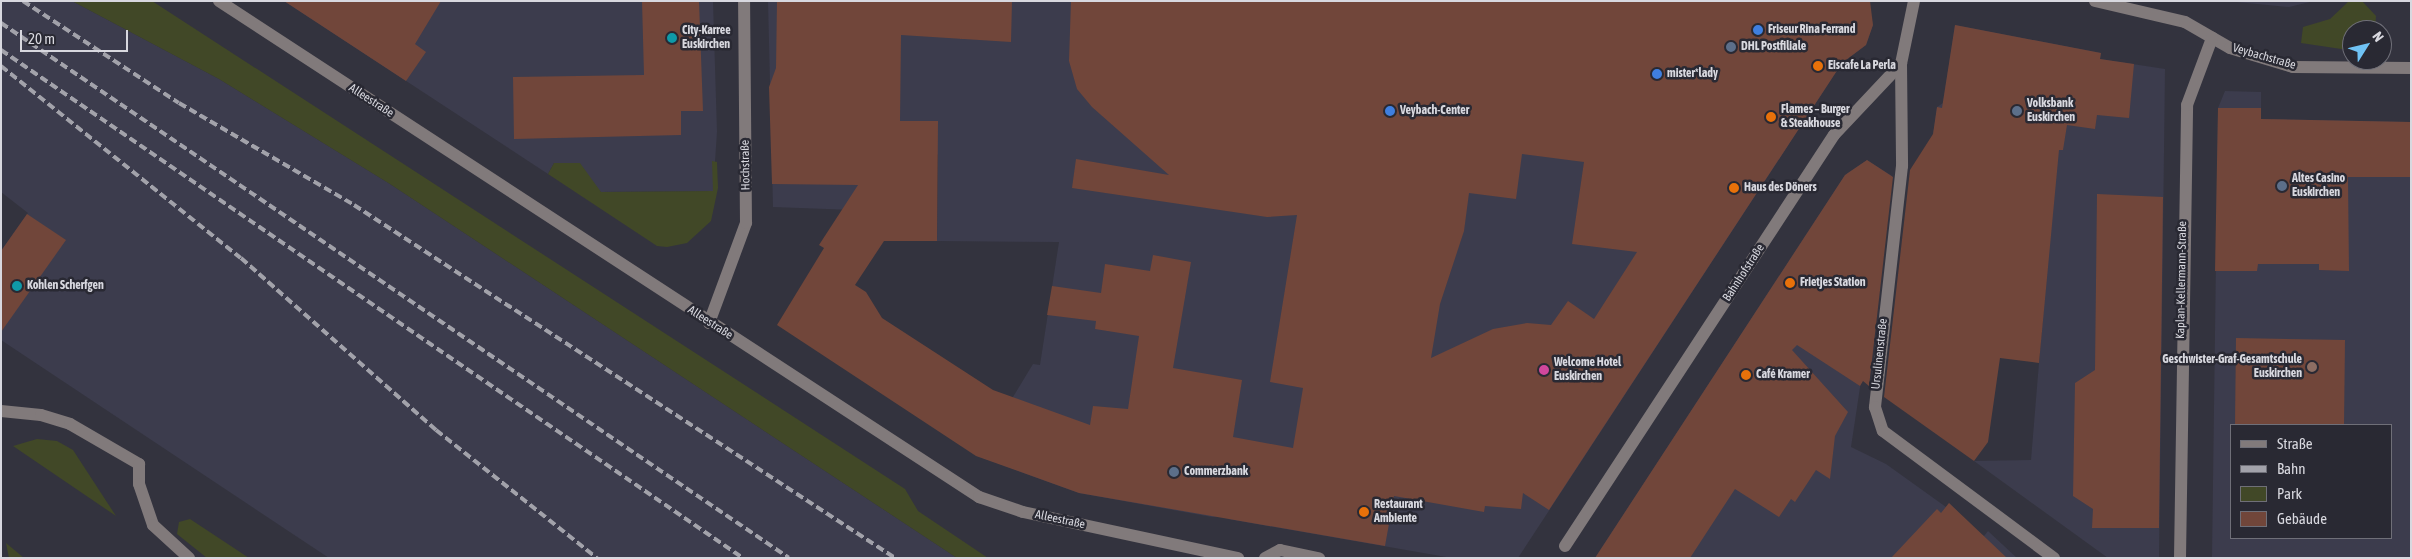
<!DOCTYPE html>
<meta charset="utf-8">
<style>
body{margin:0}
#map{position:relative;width:2412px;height:559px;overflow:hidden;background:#33333e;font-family:"Asap Condensed",sans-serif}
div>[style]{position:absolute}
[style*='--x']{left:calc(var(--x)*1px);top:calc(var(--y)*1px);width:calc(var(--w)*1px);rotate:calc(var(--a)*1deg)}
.built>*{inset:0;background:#3c3c4d}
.green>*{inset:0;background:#414827}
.building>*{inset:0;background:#71463a}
.minor>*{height:12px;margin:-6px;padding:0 6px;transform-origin:6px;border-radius:6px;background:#817a7b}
.rail>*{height:4px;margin-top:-2px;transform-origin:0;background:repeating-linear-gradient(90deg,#a2a2aa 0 8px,transparent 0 12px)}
.dots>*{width:14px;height:14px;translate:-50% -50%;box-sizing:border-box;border:2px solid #292933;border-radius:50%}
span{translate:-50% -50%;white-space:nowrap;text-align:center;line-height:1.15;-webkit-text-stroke:5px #292933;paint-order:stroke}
.poi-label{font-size:12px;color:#d8d8df;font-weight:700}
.left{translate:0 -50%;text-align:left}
.right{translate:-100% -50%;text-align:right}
.street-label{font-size:12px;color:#d8d8df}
.frame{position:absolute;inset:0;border:2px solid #d8d8df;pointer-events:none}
.legend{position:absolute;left:2230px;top:424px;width:162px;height:115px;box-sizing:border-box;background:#292933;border:1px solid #6f6f78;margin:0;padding:6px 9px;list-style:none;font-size:15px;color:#d8d8df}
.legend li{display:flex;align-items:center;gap:10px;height:25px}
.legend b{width:25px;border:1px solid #6f6f78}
.north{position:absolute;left:2342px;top:20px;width:50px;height:50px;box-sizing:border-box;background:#292933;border:1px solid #6f6f78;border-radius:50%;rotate:54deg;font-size:14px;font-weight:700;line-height:20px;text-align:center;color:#d8d8df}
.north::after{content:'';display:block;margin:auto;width:18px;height:22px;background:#6fc2f4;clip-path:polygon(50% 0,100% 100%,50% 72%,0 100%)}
.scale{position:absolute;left:20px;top:30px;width:108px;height:22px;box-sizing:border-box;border:2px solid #d8d8df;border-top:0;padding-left:6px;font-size:15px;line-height:18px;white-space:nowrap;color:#d8d8df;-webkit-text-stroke:4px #292933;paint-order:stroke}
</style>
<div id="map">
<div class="built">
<div style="clip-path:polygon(1px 1px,72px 1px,219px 79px,390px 184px,957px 558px,329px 558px,1px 340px,1px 251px,28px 213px,1px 192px)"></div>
<div style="clip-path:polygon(284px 1px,713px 1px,717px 132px,713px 191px,601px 192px,554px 163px,548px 174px)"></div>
<div style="clip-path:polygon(768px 1px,1868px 1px,1873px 25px,1866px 45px,1842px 63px,1518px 558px,1452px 558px,1228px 519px,1229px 515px,1212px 517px,1079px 493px,977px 456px,1033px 364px,1040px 365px,1059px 242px,937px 241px,938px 154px,881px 211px,773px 207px)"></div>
<div style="clip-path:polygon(2226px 1px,2314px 1px,2289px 7px)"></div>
<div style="clip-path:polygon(1955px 25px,2101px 53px,2100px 59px,2165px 69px,2159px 558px,2108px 558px,1974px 461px,2031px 460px,2045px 290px,1932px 142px,1937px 107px,1943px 103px)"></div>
<div style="clip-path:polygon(evenodd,2225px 91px,2261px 92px,2261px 119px,2411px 122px,2411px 558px,2212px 558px,2218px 108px,2225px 91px,2231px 425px,2391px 425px,2391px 538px,2231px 538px,2231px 425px)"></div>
<div style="clip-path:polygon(1867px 160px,1892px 176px,1851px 447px,1886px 464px,1946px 507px,1949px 503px,1975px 529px,1984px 536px,1988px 531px,2017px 558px,1595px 558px,1845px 175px)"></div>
</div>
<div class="green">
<div style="clip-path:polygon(72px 1px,152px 1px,905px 489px,918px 511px,988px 558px,957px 558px,390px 184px,219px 79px)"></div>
<div style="clip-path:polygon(2349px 1px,2362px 1px,2376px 16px,2375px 30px,2352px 30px,2352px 48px,2348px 50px,2301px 43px,2303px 27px,2330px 19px)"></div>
<div style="clip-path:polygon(712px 161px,717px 162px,718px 188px,711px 221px,687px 243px,667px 247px,657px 246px,548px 174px,554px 163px,580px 163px,601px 192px,713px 191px)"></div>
<div style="clip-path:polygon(37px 439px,57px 441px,73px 450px,116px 516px,13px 446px)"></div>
<div style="clip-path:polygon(190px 519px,249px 558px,207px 558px,177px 534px,179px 522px)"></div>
<div style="clip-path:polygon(6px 543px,24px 558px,9px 558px)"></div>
</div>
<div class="building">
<div style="clip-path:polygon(284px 1px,441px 1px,415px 44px,426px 52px,406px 81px)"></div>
<div style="clip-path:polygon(642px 1px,699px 1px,703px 111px,681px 111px,681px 135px,514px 139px,513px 77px,644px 75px)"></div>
<div style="clip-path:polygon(evenodd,777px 1px,1012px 1px,1011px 42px,901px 35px,900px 121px,938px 121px,937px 241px,884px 241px,855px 285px,866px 292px,882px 318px,993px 390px,1090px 425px,1093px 406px,1128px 409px,1139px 336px,1095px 329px,1096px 321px,1047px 315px,1052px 286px,1101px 293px,1105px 264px,1150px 271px,1153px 255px,1191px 262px,1173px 368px,1242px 380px,1233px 437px,1293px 448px,1303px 388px,1270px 382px,1297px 215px,1267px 217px,1072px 188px,1076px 159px,1169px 175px,1092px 107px,1077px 89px,1069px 61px,1071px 1px,1870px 1px,1873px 25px,1866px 45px,1842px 63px,1549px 510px,1523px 493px,1521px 509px,1485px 506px,1484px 512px,1394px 496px,1385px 546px,1079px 493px,976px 456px,777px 325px,824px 248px,819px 245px,858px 185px,772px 184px,769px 87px,776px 68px,777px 1px,1522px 154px,1584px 162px,1572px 244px,1637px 252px,1594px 319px,1568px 301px,1551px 325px,1527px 323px,1493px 329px,1431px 358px,1440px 304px,1464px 231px,1469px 193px,1516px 199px,1522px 154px)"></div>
<div style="clip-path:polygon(1955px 25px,2101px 53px,2100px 59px,2134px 64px,2129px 118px,2097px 115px,2095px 129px,2067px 125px,2063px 150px,2059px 150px,2039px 363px,2000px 358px,1988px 442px,1974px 461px,1884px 397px,1910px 170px,1933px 134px,1937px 107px,1942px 108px)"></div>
<div style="clip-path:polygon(2218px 108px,2261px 108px,2261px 119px,2411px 122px,2411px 177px,2348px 177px,2349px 271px,2319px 270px,2319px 264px,2258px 264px,2257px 271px,2215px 271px)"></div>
<div style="clip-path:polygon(1867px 160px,1893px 177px,1869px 386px,1863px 381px,1860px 386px,1797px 345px,1792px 350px,1848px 412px,1835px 436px,1830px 479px,1816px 470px,1795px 502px,1791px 499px,1779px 517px,1735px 489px,1690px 558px,1595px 558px,1845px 175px)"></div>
<div style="clip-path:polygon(2097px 194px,2163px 197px,2159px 528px,2092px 528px,2093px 509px,2073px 496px,2075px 383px,2095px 370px)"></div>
<div style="clip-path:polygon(27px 214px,66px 240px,1px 332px,1px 251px)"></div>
<div style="clip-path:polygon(2236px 338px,2345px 340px,2344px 425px,2235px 425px)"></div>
<div style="clip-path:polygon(1949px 503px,2007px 558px,1891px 558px,1937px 509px,1941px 513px)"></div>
</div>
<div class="minor">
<div style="--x:219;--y:1;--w:908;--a:33.13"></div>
<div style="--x:979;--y:497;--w:46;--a:18.8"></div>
<div style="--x:1023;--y:512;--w:220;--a:12.1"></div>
<div style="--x:1914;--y:1;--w:64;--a:101.7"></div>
<div style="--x:1901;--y:64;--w:102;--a:89.4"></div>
<div style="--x:1902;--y:166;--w:243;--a:96.4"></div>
<div style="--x:1875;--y:407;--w:25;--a:72"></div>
<div style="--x:1883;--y:431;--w:213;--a:36.6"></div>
<div style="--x:2095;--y:1;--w:92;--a:13.1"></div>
<div style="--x:2185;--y:22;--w:52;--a:30"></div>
<div style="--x:2230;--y:48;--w:66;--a:16.8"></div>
<div style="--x:2293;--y:67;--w:118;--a:0.5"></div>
<div style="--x:709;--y:323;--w:107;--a:-69.7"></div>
<div style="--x:746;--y:223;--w:222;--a:-90.5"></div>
<div style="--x:1;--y:411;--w:40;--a:5.7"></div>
<div style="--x:41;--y:415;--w:30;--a:17"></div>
<div style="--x:70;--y:424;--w:80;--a:30.1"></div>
<div style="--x:139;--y:464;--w:20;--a:90"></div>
<div style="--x:139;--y:484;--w:43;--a:71.1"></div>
<div style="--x:153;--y:525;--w:49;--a:42.5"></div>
<div style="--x:1565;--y:546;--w:491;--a:-56.8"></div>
<div style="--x:1834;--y:135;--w:98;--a:-46.7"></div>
<div style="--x:1265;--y:558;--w:17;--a:-28"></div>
<div style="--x:1280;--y:550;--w:40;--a:12"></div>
<div style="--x:2180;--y:558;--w:453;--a:-89.1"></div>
<div style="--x:2187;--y:105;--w:72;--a:-69.5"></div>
</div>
<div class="rail">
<div style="--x:23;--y:1;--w:186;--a:33.2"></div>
<div style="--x:179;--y:103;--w:203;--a:30.2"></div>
<div style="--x:354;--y:205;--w:646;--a:33.12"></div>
<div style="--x:1;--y:23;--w:952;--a:34.17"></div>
<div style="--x:1;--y:50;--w:899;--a:34.4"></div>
<div style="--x:1;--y:66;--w:307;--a:38.7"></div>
<div style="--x:241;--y:258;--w:260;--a:41.4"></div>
<div style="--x:436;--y:430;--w:206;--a:38.5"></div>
</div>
<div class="dots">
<div style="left:1758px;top:30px;background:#3f7fe0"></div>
<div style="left:672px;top:38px;background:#0f9aa8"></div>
<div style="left:1731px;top:47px;background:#5c6f8a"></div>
<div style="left:1818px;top:66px;background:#e8710a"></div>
<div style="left:1657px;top:74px;background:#3f7fe0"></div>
<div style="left:1390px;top:111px;background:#3f7fe0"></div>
<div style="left:2017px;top:111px;background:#5c6f8a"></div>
<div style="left:1771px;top:117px;background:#e8710a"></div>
<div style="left:2282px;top:186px;background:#5c6f8a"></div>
<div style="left:1734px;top:188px;background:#e8710a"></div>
<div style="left:1790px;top:283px;background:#e8710a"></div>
<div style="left:17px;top:286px;background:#0f9aa8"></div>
<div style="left:2312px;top:367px;background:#8d6e63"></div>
<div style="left:1544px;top:370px;background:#d1479c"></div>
<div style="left:1746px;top:375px;background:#e8710a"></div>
<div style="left:1174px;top:472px;background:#5c6f8a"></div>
<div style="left:1364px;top:512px;background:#e8710a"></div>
</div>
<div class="poi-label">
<span class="left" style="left:1768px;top:30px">Friseur Rina Ferrand</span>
<span class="left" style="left:682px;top:38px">City-Karree<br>Euskirchen</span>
<span class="left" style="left:1741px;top:47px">DHL Postfiliale</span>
<span class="left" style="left:1828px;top:66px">Eiscafe La Perla</span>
<span class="left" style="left:1667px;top:74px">mister*lady</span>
<span class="left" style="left:2027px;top:111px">Volksbank<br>Euskirchen</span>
<span class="left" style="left:1781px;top:117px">Flames – Burger<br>&amp; Steakhouse</span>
<span class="left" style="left:1400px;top:111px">Veybach-Center</span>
<span class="left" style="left:2292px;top:186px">Altes Casino<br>Euskirchen</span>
<span class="left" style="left:1744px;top:188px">Haus des Döners</span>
<span class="left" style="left:1800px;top:283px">Frietjes Station</span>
<span class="left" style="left:27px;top:286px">Kohlen Scherfgen</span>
<span class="right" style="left:2302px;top:367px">Geschwister-Graf-Gesamtschule<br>Euskirchen</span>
<span class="left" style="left:1554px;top:370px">Welcome Hotel<br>Euskirchen</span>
<span class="left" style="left:1756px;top:375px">Café Kramer</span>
<span class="left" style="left:1184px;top:472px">Commerzbank</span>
<span class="left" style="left:1374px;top:512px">Restaurant<br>Ambiente</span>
</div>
<div class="street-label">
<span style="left:2264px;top:57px;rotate:16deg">Veybachstraße</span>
<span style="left:371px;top:101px;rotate:33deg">Alleestraße</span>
<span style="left:746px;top:165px;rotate:-91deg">Hochstraße</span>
<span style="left:1744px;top:273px;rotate:-57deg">Bahnhofstraße</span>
<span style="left:2182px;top:280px;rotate:-89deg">Kaplan-Kellermann-Straße</span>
<span style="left:710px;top:323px;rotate:33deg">Alleestraße</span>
<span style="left:1880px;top:354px;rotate:-84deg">Ursulinenstraße</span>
<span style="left:1060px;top:520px;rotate:12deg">Alleestraße</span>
</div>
<div class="frame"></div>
<ul class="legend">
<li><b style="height:6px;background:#817a7b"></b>Straße</li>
<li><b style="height:6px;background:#a2a2aa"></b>Bahn</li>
<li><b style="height:14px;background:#414827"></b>Park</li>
<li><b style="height:14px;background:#71463a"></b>Gebäude</li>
</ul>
<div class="north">N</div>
<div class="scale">20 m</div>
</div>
